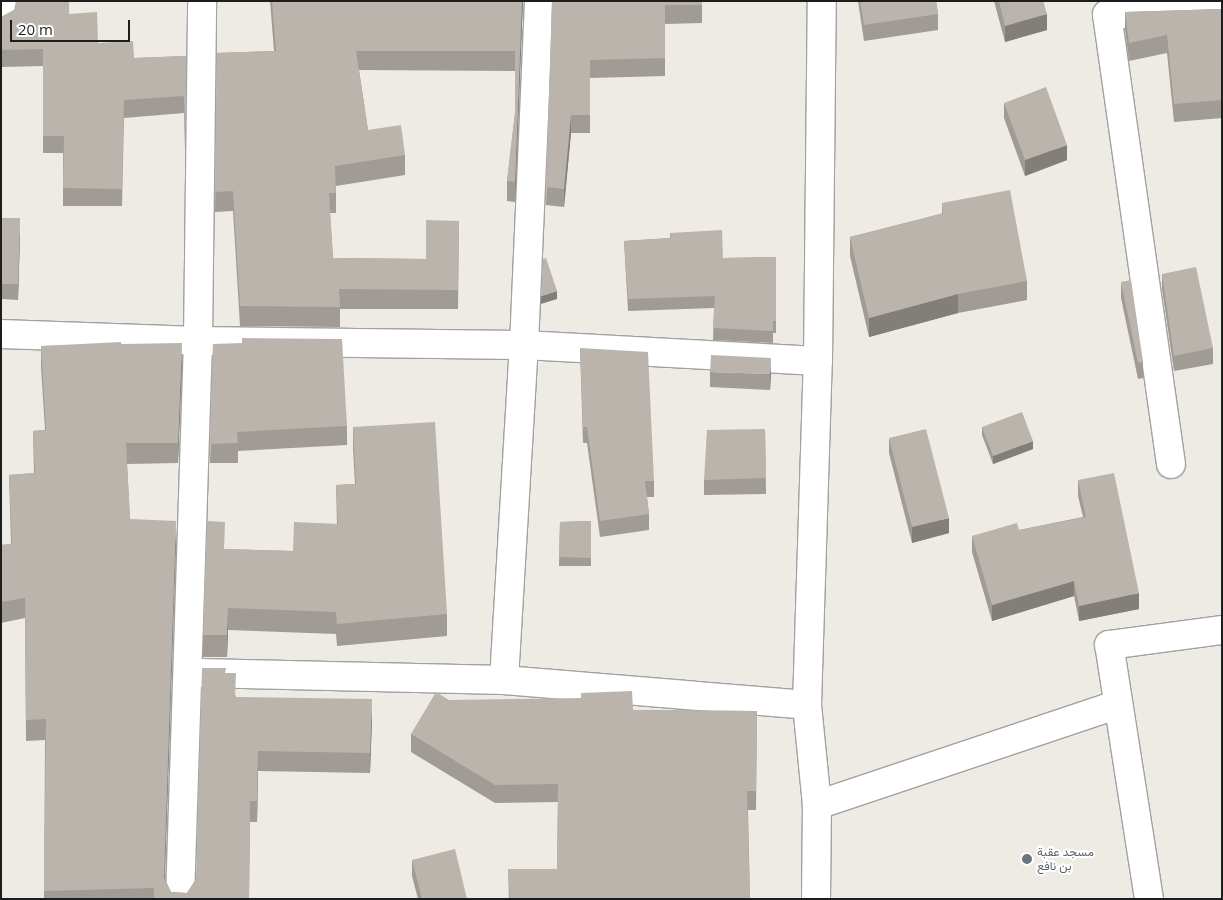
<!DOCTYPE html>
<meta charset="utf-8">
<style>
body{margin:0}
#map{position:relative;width:1223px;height:900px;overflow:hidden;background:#edebe3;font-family:"Open Sans",Vazirmatn,sans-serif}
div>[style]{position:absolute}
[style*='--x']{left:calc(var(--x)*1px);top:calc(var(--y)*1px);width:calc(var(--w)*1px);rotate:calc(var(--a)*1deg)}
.roads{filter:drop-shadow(1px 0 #a1a1a1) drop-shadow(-1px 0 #a1a1a1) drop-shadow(0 1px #a1a1a1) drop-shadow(0 -1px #a1a1a1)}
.minor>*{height:28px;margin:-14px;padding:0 14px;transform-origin:14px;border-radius:14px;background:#fff}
.wall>*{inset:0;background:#a09b95}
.shaded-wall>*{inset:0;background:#827e79}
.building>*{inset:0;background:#bab4ad}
.dots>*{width:14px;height:14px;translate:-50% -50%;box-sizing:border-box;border:2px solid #fff;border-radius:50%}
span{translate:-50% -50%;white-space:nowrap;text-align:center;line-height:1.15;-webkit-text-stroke:4px #fff;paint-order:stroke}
.worship-label{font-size:12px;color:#5b616d}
.left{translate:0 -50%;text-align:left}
.frame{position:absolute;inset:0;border:2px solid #1d1d1d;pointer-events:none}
.scale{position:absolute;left:10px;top:20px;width:120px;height:22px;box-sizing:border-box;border:2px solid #1d1d1d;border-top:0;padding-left:6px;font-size:15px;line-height:18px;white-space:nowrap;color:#1d1d1d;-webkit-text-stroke:4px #fff;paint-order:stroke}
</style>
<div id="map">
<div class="roads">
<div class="minor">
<div style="--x:1;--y:19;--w:18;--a:-84"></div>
<div style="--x:1;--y:334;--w:197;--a:2"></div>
<div style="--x:198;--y:341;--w:326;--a:0.7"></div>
<div style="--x:524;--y:345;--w:294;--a:3.1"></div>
<div style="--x:1171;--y:464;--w:454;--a:-98.1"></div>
<div style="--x:1107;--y:15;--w:115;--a:-2"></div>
<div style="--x:200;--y:673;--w:304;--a:1.3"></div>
<div style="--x:504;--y:680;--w:304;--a:4.7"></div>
<div style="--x:504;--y:680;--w:336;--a:-86.6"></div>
<div style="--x:524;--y:345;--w:344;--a:-87.5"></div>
<div style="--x:817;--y:805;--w:317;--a:-18.5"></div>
<div style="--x:180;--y:899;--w:558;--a:-88.15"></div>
<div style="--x:198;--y:341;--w:340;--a:-89.3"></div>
<div style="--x:816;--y:899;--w:94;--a:-89.4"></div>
<div style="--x:817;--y:805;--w:100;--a:-95.7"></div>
<div style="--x:807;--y:705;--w:344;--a:-88.2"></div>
<div style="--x:818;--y:361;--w:360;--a:-89.4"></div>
<div style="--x:1149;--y:899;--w:257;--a:-98.9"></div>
<div style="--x:1109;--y:645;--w:114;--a:-7.6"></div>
</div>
</div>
<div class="wall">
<div style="clip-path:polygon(270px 1px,523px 1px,515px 202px,507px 201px,507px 181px,515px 113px,515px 71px,359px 70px,368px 130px,405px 155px,405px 175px,336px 186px,336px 213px,330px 213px,333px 258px,426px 259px,459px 221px,458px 309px,340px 309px,340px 327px,240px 326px,233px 211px,215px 212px,217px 53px,274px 51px)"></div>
<div style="clip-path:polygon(552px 1px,702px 1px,702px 23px,665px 24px,665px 76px,590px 78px,590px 133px,571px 133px,564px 207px,546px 205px)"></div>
<div style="clip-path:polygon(858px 1px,936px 1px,938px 14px,938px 30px,864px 41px)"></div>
<div style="clip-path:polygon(994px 1px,1043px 1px,1047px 30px,1005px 42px)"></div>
<div style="clip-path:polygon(1222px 9px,1222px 118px,1174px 122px,1167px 53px,1129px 61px,1125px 30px,1125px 12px)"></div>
<div style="clip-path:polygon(14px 10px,69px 14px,98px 43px,134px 58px,186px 56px,185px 150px,184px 113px,124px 118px,122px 206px,63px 206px,63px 153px,43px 153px,43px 66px,1px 67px,1px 17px)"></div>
<div style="clip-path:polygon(1004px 103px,1067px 160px,1025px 176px,1004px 118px)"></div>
<div style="clip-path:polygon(942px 203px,1027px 281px,1027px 300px,958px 313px,869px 337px,850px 256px,850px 237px,942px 214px)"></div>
<div style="clip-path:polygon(1px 218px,20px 234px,18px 300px,1px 299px)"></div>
<div style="clip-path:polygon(670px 233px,723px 258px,776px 257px,776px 333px,773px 333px,773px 343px,713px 340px,714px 308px,628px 311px,624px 241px,670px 238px)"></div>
<div style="clip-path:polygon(1162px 274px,1213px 348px,1213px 364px,1174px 371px,1162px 289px)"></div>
<div style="clip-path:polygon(1121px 282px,1143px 362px,1143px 378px,1138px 379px,1121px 298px)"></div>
<div style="clip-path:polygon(121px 344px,182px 364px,178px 463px,127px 464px,130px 519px,176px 542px,165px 879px,171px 892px,187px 893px,196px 879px,226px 673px,236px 697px,372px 719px,370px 773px,258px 771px,257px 822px,250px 822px,249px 899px,44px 899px,45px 740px,26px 741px,25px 618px,1px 623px,1px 545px,11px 544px,9px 475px,34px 473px,33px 431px,45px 430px,41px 367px,41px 346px)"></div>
<div style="clip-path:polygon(213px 344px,347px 426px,347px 445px,238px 451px,238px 463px,210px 463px)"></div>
<div style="clip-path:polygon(580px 348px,654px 481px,654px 497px,647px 497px,649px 514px,649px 530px,600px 537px,587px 443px,583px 443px)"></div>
<div style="clip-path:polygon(710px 372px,771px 374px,770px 390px,710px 387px)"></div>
<div style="clip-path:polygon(353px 427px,447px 614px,447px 636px,337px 646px,336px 634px,228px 630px,227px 657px,203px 657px,203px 635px,224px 549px,293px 551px,337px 524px,336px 485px,355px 484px,353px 449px)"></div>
<div style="clip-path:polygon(982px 427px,1033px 449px,993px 464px,982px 435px)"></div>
<div style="clip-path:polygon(765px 429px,766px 494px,704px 495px,704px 480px)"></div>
<div style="clip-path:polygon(889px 438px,949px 533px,912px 543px,889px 453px)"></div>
<div style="clip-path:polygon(1078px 480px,1139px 609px,1079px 621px,1074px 596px,992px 621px,972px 552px,972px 536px,1019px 530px,1083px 517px,1078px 496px)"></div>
<div style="clip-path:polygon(591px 521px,591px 566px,559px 566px,560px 522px)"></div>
<div style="clip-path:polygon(449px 700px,633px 710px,757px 711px,756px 810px,748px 810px,750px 899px,509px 899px,508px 869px,557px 869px,558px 802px,495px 803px,411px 752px,411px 734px)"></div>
<div style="clip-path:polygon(412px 860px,467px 899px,418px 899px,412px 876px)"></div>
</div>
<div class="shaded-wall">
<div style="clip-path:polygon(522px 1px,523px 1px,515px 202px,515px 182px)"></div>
<div style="clip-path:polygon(1047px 14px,1047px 30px,1005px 42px,1005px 26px)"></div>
<div style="clip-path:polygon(571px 115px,571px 133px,564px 207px,564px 189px)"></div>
<div style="clip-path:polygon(1067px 145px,1067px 160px,1025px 176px,1025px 160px)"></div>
<div style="clip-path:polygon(20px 218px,20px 234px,18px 300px,18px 284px)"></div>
<div style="clip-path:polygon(557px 291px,557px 299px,541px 304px,541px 296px)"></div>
<div style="clip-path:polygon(958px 294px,958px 313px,869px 337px,869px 318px)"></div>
<div style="clip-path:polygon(182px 343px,182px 364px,178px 463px,178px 443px)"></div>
<div style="clip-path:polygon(771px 358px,771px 374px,770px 390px,770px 374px)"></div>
<div style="clip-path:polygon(1033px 441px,1033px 449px,993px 464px,993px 456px)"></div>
<div style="clip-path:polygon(949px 518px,949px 533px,912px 543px,912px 527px)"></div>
<div style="clip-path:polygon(176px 521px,176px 542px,164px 898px,164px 878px)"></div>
<div style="clip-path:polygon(1074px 581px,1074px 596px,992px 621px,992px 605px)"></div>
<div style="clip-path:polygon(1139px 593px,1139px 609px,1079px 621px,1079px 606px)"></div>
<div style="clip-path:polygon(228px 608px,228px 630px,227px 657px,227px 635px)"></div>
<div style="clip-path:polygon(372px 699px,372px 719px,370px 773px,370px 753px)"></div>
<div style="clip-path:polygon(258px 751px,258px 771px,257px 822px,257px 801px)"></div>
</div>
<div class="building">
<div style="clip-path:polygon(16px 1px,69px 1px,69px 14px,97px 12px,98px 43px,133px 41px,134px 58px,186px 56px,185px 133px,184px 96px,124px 100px,122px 189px,63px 188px,64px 136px,43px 136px,43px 49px,1px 50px,1px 17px,14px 10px)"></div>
<div style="clip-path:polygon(272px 1px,522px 1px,515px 182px,507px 181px,515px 113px,515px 51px,356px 51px,368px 130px,401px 125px,405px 155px,335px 166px,336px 193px,329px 193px,333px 258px,426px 259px,426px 220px,459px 221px,458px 290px,339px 289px,340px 307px,240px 306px,233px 191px,215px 192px,217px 53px,276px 51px)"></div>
<div style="clip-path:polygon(552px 1px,702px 1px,702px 5px,665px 5px,665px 58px,590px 60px,590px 115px,571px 115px,564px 189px,546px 187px)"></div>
<div style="clip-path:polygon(860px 1px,936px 1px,938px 14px,864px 25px)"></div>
<div style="clip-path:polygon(999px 1px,1043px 1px,1047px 14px,1005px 26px)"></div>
<div style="clip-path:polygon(1222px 9px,1222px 100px,1174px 104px,1167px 35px,1129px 43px,1125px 12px)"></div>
<div style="clip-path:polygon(1046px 87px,1067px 145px,1025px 160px,1004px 103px)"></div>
<div style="clip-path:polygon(1010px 190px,1027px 281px,958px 294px,869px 318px,850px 237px,943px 213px,942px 203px)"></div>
<div style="clip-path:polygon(1px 218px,20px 218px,18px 284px,1px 284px)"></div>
<div style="clip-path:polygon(722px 230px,723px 258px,776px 257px,776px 321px,773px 321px,773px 331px,713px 328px,715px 296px,628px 299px,624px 241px,671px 238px,670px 233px)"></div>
<div style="clip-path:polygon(546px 258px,557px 291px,541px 296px,543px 259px)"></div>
<div style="clip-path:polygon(1196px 267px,1213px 348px,1174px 356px,1162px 274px)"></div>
<div style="clip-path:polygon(1131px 280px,1143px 362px,1138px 363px,1121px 282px)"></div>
<div style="clip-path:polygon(242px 338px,342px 339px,347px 426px,237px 432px,238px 443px,210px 444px,213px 344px,242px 343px)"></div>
<div style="clip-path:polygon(121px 342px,121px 344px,182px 343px,178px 443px,126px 443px,130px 519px,176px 521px,164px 878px,171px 892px,187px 893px,196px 879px,202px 668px,226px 668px,225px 673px,236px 673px,235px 697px,372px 699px,370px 753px,258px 751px,257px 801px,250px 801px,249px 899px,154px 899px,154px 888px,44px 891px,46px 719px,26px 720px,25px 598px,1px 602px,1px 545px,12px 544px,9px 475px,35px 473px,33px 431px,46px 430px,41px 346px)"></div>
<div style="clip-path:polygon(580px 348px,648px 352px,654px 481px,645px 481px,649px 514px,600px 521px,587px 427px,583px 427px)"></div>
<div style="clip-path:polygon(711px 355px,771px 358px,770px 374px,710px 372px)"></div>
<div style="clip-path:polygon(1022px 412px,1033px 441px,993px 456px,982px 427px)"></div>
<div style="clip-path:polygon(435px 422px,447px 614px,337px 624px,336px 612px,228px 608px,227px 635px,203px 635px,207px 521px,225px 522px,224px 549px,293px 551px,294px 522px,338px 524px,336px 485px,356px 484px,353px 427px)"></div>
<div style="clip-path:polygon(765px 429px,766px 478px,704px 480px,707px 430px)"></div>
<div style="clip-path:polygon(926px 429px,949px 518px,912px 527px,889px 438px)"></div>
<div style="clip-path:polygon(1114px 473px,1139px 593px,1079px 606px,1074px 581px,992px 605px,972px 536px,1017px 523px,1019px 530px,1086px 517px,1078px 480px)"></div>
<div style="clip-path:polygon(591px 521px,591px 558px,559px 557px,560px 522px)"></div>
<div style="clip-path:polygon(632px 691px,633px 710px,757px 711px,756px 791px,747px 791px,750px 899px,510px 899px,508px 869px,557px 869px,558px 784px,495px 785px,411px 734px,436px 692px,449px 700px,581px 698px,581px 693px)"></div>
<div style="clip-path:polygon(455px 849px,467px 899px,422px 899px,412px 860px)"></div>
</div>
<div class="dots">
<div style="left:1027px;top:859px;background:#6b7280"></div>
</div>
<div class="worship-label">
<span class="left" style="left:1037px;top:859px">مسجد عقبة<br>بن نافع</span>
</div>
<div class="frame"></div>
<div class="scale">20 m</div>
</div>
